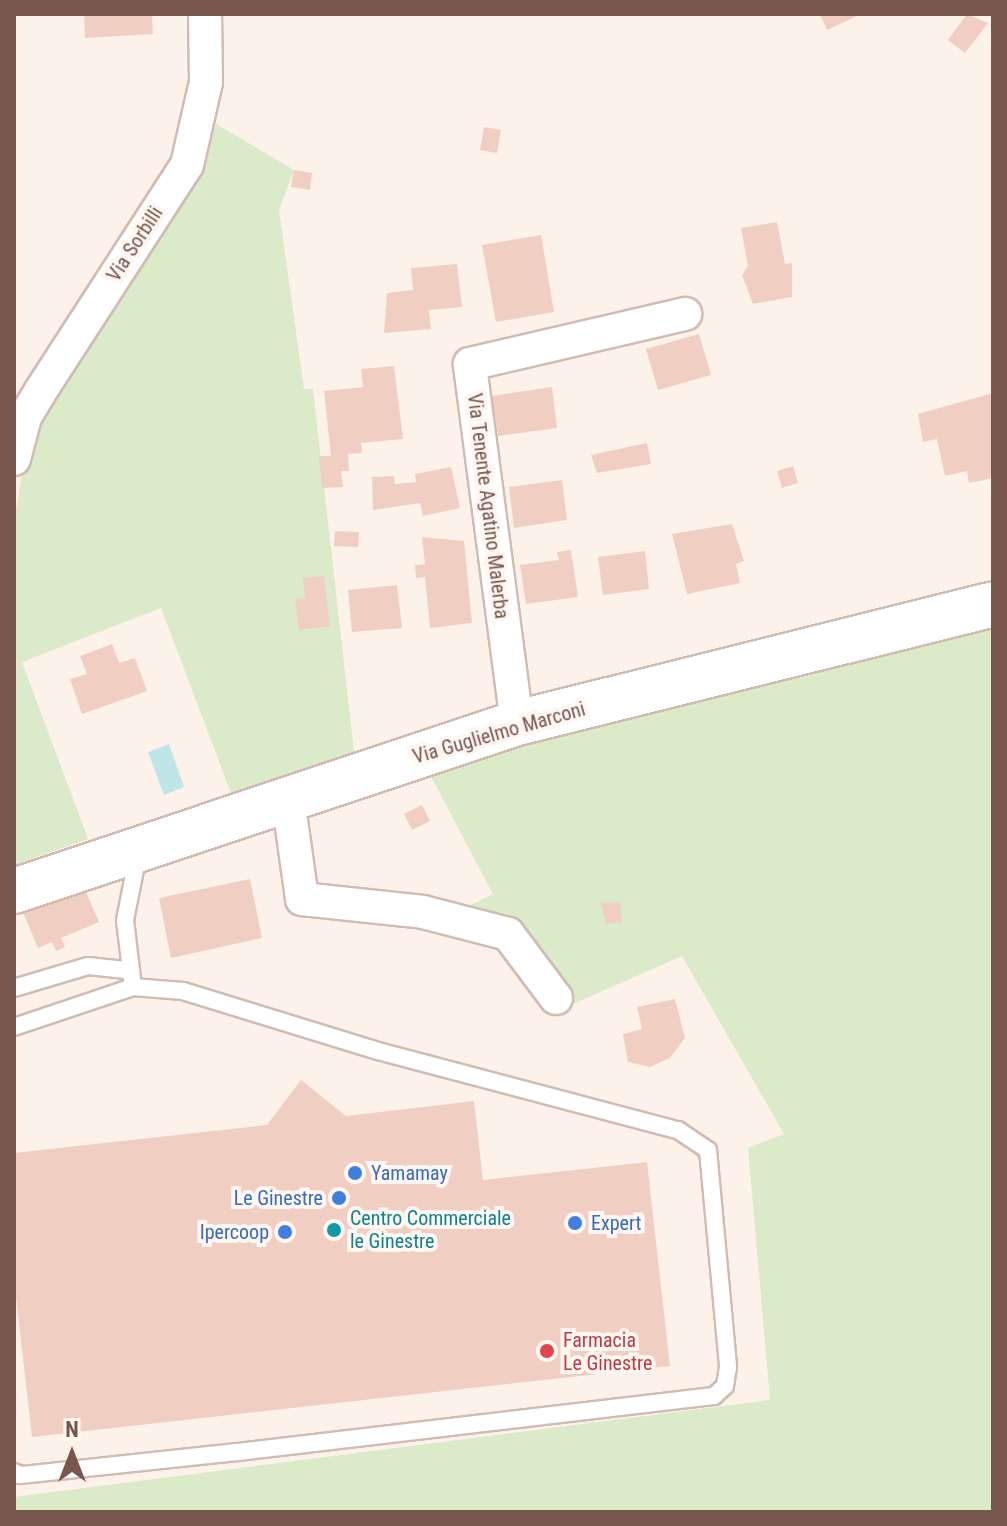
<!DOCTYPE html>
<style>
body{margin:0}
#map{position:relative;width:1007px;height:1526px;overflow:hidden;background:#fcf2ea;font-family:"Roboto Condensed",sans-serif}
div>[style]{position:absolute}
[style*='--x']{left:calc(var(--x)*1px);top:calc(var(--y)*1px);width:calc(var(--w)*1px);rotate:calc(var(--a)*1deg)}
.green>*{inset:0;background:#dbeac8}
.water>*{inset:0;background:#bee6e6}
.building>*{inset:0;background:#f1cec2}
.roads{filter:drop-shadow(2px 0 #d1bbb2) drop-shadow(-2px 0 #d1bbb2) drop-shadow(0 2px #d1bbb2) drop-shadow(0 -2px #d1bbb2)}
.service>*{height:16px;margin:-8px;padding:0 8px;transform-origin:8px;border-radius:8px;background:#fff}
.minor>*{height:32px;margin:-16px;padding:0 16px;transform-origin:16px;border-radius:16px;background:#fff}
.secondary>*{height:44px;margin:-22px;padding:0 22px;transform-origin:22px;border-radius:22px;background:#fff}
.dots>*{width:22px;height:22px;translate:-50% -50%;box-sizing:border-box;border:4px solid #fef7f1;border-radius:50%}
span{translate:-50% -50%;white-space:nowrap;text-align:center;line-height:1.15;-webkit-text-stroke:8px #fef7f1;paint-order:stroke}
.street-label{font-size:20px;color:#77564d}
.shop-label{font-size:20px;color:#366cbe}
.left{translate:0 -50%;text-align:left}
.right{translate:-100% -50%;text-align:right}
.culture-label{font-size:20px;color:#0d838f}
.health-label{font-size:20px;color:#be3a42}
.frame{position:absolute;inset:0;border:16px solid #77564d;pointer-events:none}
.north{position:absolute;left:32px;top:1414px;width:80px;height:80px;-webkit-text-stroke:6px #fef7f1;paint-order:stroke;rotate:0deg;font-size:22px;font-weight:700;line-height:32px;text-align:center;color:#77564d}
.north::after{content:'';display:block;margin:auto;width:28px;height:36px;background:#77564d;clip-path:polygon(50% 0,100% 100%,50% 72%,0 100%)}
</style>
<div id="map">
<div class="green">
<div style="clip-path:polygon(216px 124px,294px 170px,279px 210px,304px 389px,313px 389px,354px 752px,231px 793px,161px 608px,22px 662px,88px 839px,14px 865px,14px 524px,27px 441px,195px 172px)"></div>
<div style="clip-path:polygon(993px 618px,993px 1512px,14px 1512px,14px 1497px,770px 1400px,748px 1148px,784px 1134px,682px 956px,573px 1004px,517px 921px,467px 907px,493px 894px,428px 771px,536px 736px,795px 668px,801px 678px,815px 674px,815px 663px)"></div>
</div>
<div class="water">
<div style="clip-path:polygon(169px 744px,184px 787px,164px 795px,148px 752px)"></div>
</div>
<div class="building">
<div style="clip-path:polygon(84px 14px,152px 14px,153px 34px,85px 38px)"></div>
<div style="clip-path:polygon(820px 14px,861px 14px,827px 30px)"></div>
<div style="clip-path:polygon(967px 14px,988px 23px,965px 53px,948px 40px)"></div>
<div style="clip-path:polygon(484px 127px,501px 130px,497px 153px,480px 150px)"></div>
<div style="clip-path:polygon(294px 170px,312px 173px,310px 190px,291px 187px)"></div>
<div style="clip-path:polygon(777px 222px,785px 264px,792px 263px,792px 297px,753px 304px,742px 275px,748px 266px,741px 228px)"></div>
<div style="clip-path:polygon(541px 235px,554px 312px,496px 322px,482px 245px)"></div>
<div style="clip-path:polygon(457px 264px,462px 307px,429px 310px,431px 329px,384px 333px,387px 293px,413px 290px,411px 268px)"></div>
<div style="clip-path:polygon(699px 334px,711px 375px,658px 390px,646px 349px)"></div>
<div style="clip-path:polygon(394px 366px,403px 439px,361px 443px,362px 453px,348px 454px,349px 471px,341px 471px,343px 487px,322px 488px,319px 456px,331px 456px,324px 391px,363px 387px,361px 369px)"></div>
<div style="clip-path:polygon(552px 387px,557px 428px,498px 436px,492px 396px)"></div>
<div style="clip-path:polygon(993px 393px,993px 478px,969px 483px,967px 471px,945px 476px,937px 439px,923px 442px,918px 414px)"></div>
<div style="clip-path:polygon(647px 443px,651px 464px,597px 473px,591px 455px)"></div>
<div style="clip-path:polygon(793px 466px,798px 483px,782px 488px,777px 471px)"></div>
<div style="clip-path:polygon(451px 467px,460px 508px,423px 516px,420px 503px,373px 510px,372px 477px,394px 476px,395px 484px,416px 482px,415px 474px)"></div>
<div style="clip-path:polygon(562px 480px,567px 520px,514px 528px,509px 487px)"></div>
<div style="clip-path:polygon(732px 524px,744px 561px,736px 564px,740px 583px,687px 594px,672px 534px)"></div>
<div style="clip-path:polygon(335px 531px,359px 532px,358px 547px,334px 546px)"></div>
<div style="clip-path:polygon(422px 537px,464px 541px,472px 623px,430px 628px,425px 577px,416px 578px,415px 565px,425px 564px)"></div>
<div style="clip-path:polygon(571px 550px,578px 597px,526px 604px,520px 565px,559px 560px,557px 552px)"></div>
<div style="clip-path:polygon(645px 551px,649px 589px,603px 595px,598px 557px)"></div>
<div style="clip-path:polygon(324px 576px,330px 626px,299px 630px,295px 599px,305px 598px,303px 578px)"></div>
<div style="clip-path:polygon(397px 585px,402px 628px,352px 632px,348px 590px)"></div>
<div style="clip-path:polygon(112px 644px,119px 663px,135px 658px,147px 691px,82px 714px,70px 679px,87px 674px,80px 656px)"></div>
<div style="clip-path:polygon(422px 805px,430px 821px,412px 830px,404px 814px)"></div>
<div style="clip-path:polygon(250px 879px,262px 938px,171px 958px,159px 898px)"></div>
<div style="clip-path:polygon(83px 885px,99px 922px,61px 938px,65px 947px,56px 951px,52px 942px,38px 948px,22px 910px)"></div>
<div style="clip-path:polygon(620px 902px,622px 922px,606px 924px,601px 903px)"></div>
<div style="clip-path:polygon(675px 999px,685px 1038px,670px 1058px,650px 1067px,628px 1062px,623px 1034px,642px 1029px,637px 1007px)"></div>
<div style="clip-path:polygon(301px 1080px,346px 1116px,474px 1101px,483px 1180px,647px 1162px,670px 1366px,32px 1437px,14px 1280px,14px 1153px,267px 1125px)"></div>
</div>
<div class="roads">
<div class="service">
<div style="--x:133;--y:987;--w:67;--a:-96.8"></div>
<div style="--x:125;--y:920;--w:66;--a:-78.7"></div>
<div style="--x:14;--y:988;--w:77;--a:-16.6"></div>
<div style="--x:88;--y:966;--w:38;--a:6"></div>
<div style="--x:14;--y:1027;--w:126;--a:-18.6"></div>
<div style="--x:133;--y:987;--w:50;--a:4.6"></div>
<div style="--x:183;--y:991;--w:204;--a:17.1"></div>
<div style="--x:378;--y:1051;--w:310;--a:14.8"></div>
<div style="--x:678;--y:1130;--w:36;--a:34"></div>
<div style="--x:708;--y:1150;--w:218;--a:84.7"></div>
<div style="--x:728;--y:1367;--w:19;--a:99"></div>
<div style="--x:725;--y:1386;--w:15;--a:138"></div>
<div style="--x:714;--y:1396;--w:480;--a:173.3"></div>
<div style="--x:237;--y:1452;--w:218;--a:173.9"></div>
<div style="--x:20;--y:1475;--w:7;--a:-153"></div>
</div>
<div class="minor">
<div style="--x:14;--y:459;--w:43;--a:-75.3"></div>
<div style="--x:25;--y:417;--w:29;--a:-59"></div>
<div style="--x:40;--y:392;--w:270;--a:-57.1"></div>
<div style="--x:187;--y:165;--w:85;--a:-77.1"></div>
<div style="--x:206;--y:82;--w:68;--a:-90.8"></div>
<div style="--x:517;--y:723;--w:362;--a:-97.5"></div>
<div style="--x:470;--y:364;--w:221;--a:-13.1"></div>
<div style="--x:288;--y:799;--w:101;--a:82"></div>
<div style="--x:302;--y:899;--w:122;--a:6.1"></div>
<div style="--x:423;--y:912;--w:88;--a:14.5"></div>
<div style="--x:508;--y:934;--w:80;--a:53.1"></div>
</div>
<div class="secondary">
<div style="--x:14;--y:891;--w:530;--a:-18.47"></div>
<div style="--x:517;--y:723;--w:491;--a:-14"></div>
</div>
</div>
<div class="dots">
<div style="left:355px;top:1173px;background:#3f7fe0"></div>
<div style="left:339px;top:1198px;background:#3f7fe0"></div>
<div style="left:575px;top:1223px;background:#3f7fe0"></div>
<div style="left:334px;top:1230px;background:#0f9aa8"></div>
<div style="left:285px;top:1232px;background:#3f7fe0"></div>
<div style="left:547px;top:1351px;background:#e0444e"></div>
</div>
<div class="street-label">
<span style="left:135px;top:244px;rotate:-57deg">Via Sorbilli</span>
<span style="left:488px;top:506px;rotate:83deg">Via Tenente Agatino Malerba</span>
<span style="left:499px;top:733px;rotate:-16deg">Via Guglielmo Marconi</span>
</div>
<div class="shop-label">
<span class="left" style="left:371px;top:1173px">Yamamay</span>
<span class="right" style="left:323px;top:1198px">Le Ginestre</span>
<span class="left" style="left:591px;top:1223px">Expert</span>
<span class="right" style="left:269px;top:1232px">Ipercoop</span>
</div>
<div class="culture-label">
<span class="left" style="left:350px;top:1230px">Centro Commerciale<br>le Ginestre</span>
</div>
<div class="health-label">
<span class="left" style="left:563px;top:1352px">Farmacia<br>Le Ginestre</span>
</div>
<div class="frame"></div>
<div class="north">N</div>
</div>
